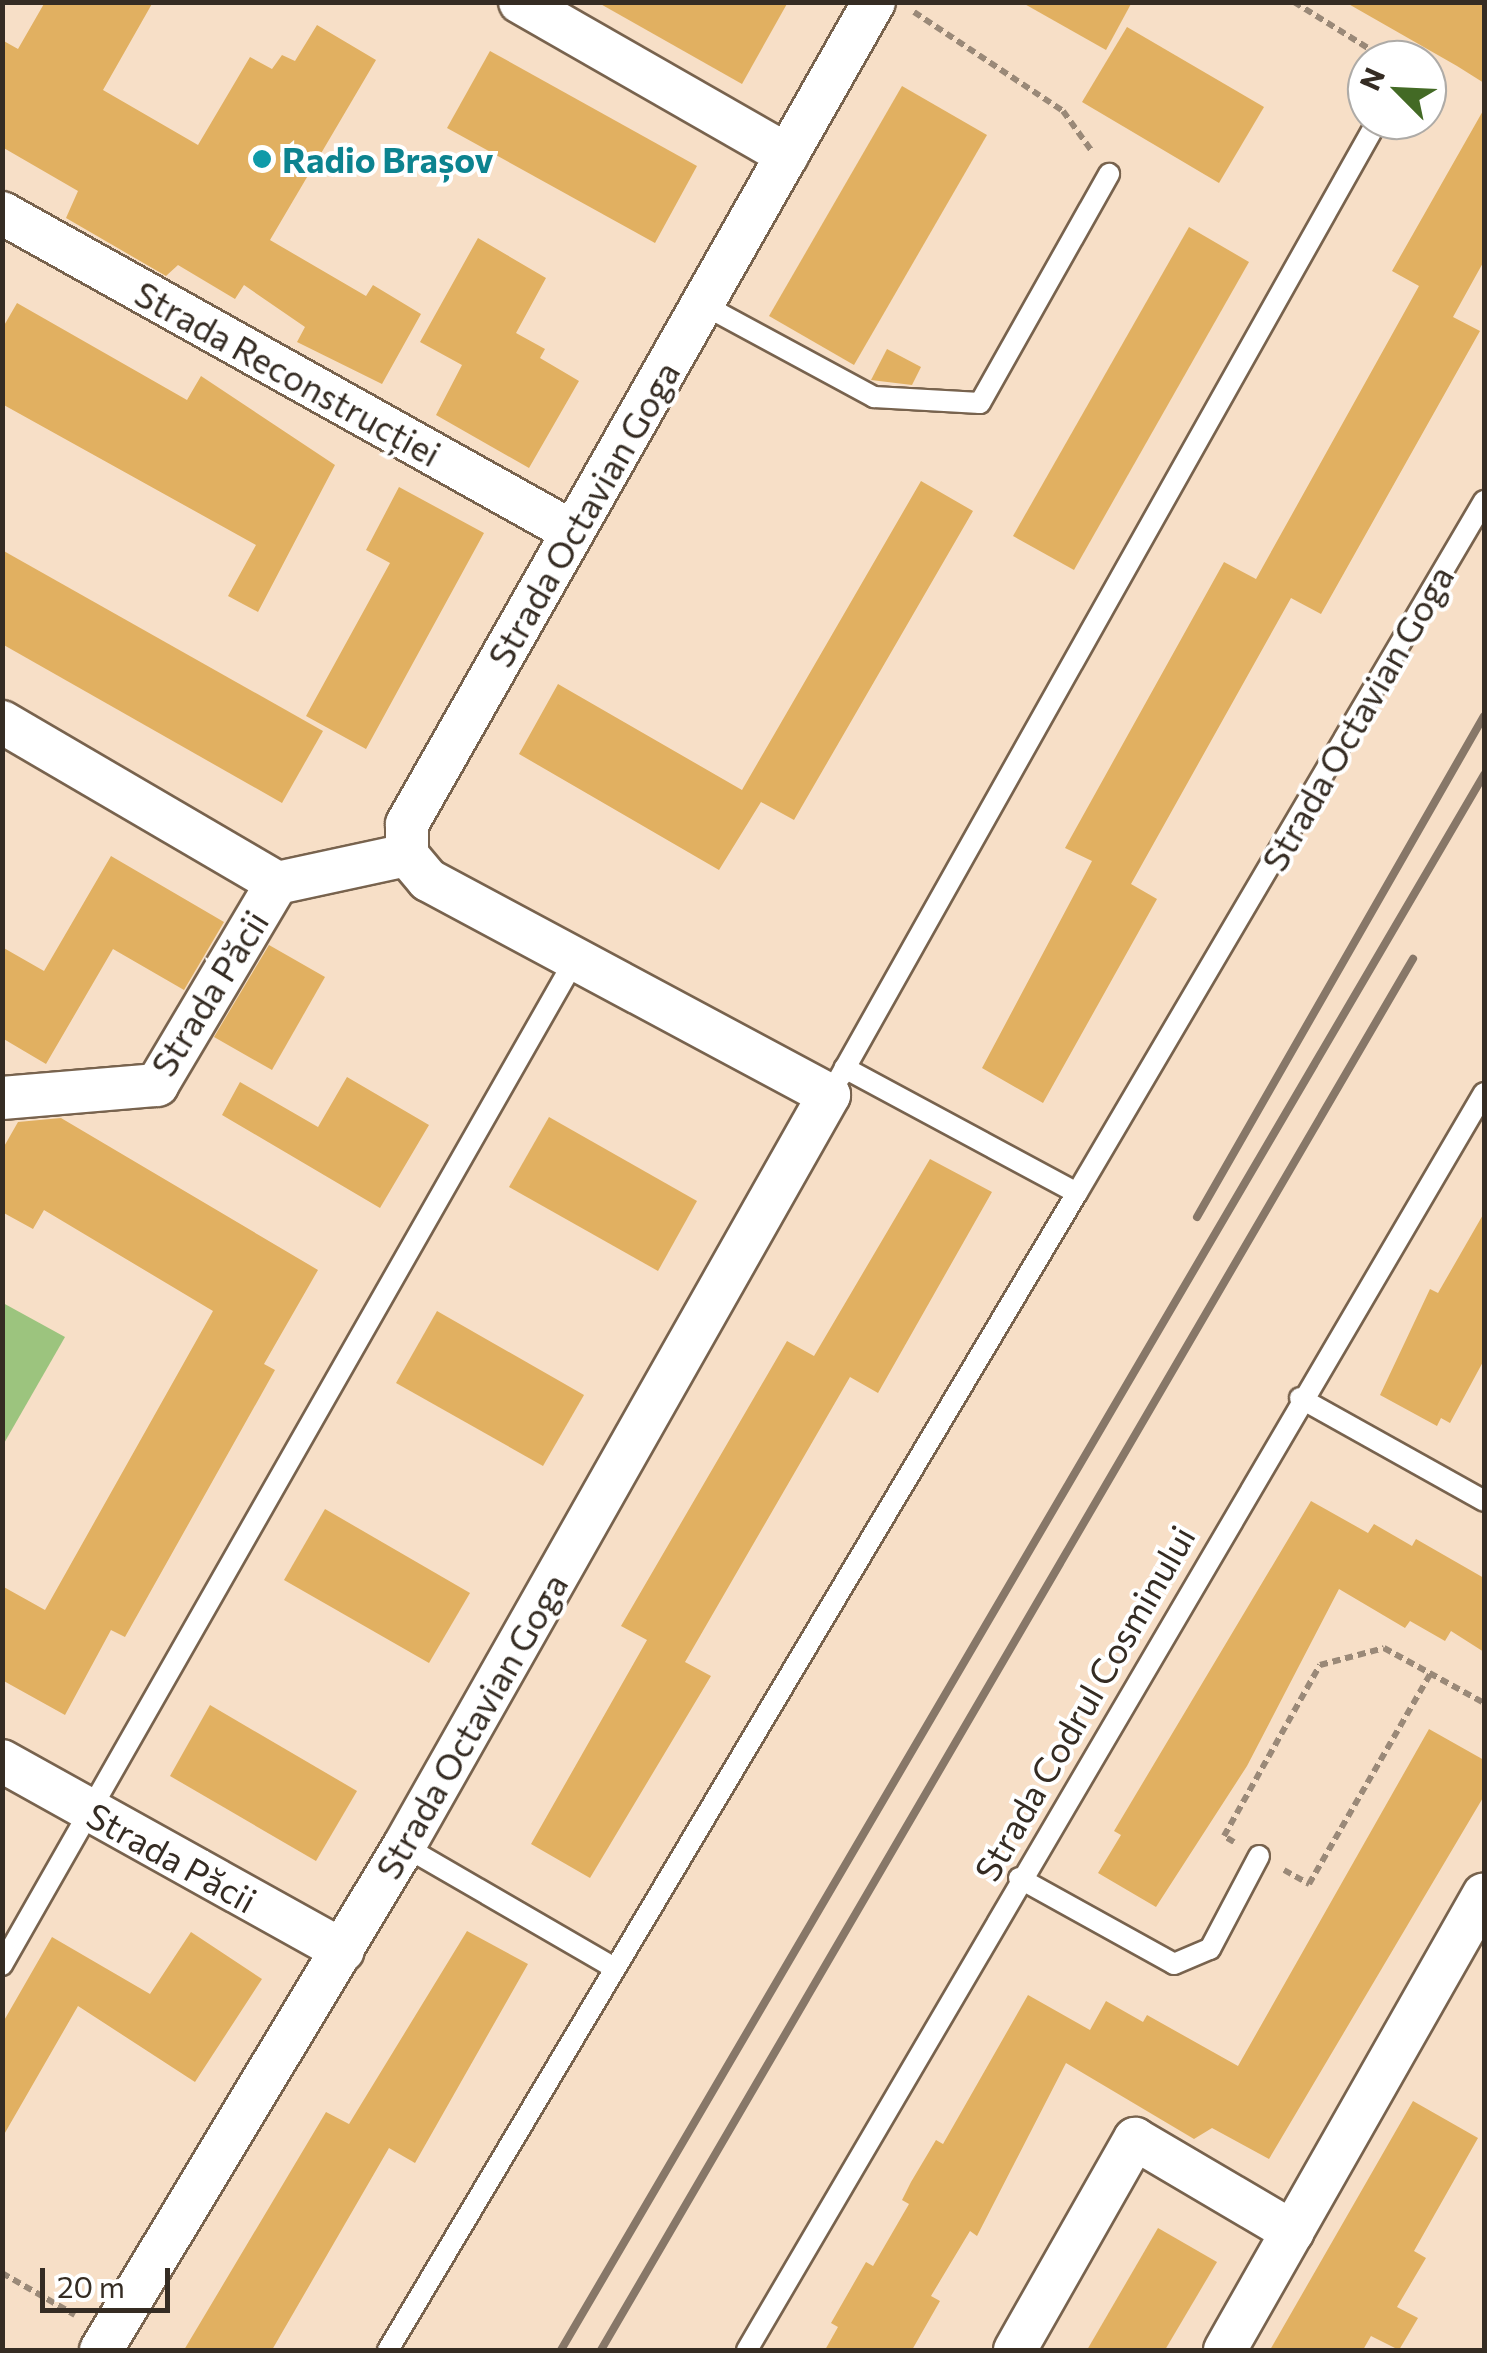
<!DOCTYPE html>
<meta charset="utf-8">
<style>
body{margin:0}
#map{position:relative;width:1487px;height:2353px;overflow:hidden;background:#f7dfc7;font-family:Commissioner,sans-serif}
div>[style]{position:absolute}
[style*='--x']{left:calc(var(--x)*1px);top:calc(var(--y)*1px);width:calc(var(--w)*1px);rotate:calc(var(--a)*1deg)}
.green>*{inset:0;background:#9cc47e}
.building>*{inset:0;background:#e1b061}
.path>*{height:6px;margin-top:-3px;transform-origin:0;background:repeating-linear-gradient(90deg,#9a8978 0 8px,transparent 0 13px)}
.roads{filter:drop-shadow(2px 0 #78634e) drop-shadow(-2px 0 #78634e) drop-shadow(0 2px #78634e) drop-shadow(0 -2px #78634e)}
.lane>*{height:20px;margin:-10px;padding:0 10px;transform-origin:10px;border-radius:10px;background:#fff}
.street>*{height:42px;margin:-21px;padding:0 21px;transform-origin:21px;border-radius:21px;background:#fff}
.rail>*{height:8px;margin:-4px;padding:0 4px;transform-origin:4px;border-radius:4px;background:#877768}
.dots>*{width:28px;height:28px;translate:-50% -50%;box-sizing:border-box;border:5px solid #fff;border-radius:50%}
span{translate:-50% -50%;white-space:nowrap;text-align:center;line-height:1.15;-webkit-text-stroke:8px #fff;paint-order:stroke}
.culture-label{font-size:35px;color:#0d838f;font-weight:700}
.left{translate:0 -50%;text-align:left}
.street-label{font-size:35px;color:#352c23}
.frame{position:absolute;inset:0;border:5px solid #352c23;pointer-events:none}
.north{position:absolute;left:1347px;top:40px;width:100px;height:100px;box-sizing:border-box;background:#fff;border:2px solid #aeaba7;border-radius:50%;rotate:294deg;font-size:28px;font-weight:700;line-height:40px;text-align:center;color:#352c23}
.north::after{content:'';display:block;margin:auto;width:35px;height:45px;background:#436a25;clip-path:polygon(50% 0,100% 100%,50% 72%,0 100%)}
.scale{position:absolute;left:40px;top:2268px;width:130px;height:45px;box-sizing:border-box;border:5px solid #352c23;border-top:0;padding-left:12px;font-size:30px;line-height:35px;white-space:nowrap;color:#352c23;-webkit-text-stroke:8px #fff;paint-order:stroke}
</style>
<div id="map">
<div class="green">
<div style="clip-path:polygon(3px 1303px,65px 1337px,3px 1445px)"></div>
</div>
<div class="building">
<div style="clip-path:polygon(45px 2px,153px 2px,103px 90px,198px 145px,250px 57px,272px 69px,282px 55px,295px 61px,317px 25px,376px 60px,270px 240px,366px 296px,373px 285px,421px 314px,382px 384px,297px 342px,305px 327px,244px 285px,235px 299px,178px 265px,166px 276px,66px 218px,78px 191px,2px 147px,2px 40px,18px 49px)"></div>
<div style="clip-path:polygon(597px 2px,788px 2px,742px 84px)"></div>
<div style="clip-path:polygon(1021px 2px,1132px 2px,1106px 50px)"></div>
<div style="clip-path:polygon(1345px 2px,1484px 2px,1484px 83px,1457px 66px)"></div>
<div style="clip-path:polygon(1127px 27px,1264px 107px,1219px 183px,1082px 102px)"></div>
<div style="clip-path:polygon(490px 51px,697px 166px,655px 243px,447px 128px)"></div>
<div style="clip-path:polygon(902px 86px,987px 135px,854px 365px,769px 316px)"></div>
<div style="clip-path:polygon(1484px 109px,1484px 261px,1453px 317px,1480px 331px,1321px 614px,1291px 598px,1131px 884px,1157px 899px,1043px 1103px,982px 1068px,1092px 861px,1065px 848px,1224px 562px,1256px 579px,1419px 286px,1392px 271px)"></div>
<div style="clip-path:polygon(1189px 227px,1249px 262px,1074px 570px,1013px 536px)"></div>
<div style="clip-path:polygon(478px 238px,546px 278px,516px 333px,545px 349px,540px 358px,579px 381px,529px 468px,436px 415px,462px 365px,420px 342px)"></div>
<div style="clip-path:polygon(17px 303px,187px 400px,201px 376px,335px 465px,258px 612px,228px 596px,256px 545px,2px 404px,2px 329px)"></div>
<div style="clip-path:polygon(887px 349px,921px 367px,912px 385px,871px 380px)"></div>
<div style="clip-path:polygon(921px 481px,973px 511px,794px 820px,761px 802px,719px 870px,519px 754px,558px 684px,742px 790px)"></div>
<div style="clip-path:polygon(399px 487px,484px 533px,366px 749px,306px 716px,390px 563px,366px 550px)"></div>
<div style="clip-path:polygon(2px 550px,323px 731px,282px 803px,2px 644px)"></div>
<div style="clip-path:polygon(111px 856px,224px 922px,184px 990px,113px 949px,46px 1064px,2px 1038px,2px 947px,44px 971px)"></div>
<div style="clip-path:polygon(269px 945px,325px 977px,272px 1070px,214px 1037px)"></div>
<div style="clip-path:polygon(347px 1077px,429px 1125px,380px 1208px,222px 1115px,240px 1082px,318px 1127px)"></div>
<div style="clip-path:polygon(549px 1117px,697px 1201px,658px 1271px,509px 1187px)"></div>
<div style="clip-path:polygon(61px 1118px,318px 1270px,264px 1364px,275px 1370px,125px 1637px,111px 1630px,65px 1715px,2px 1680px,2px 1586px,45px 1610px,213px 1311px,44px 1210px,33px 1229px,2px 1212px,2px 1150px,18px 1122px)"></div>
<div style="clip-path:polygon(930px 1159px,992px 1192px,878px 1393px,850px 1377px,685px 1662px,711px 1676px,590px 1878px,531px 1844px,647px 1640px,621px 1626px,787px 1341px,814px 1356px)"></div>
<div style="clip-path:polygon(1484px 1213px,1484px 1360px,1450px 1423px,1441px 1418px,1437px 1426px,1380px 1395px,1430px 1289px,1438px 1293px)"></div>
<div style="clip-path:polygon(437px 1311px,584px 1395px,543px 1466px,396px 1383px)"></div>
<div style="clip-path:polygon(1311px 1501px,1368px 1533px,1374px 1524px,1412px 1546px,1416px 1539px,1484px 1578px,1484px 1652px,1451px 1631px,1445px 1641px,1410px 1621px,1405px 1628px,1339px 1589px,1247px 1766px,1156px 1907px,1098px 1873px,1121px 1835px,1114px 1831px)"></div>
<div style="clip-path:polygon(325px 1509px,470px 1593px,429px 1663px,284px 1580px)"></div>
<div style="clip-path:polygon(210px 1705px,357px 1791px,316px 1861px,170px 1776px)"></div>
<div style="clip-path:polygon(1429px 1729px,1484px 1760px,1484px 1796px,1269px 2159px,1212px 2128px,1194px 2139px,1066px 2063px,977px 2236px,970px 2231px,931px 2296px,940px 2301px,912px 2350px,825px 2350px,838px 2327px,831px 2323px,866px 2262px,873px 2266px,909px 2204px,902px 2200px,911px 2182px,936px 2140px,943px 2144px,1028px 1995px,1090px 2030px,1106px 2001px,1143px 2022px,1147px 2015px,1238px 2066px)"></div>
<div style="clip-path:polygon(467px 1931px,528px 1964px,415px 2163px,389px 2148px,272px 2350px,184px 2350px,326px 2112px,349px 2124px)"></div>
<div style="clip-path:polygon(191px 1932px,262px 1979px,195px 2082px,78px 2006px,2px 2138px,2px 2024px,52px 1937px,150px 1994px)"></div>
<div style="clip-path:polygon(1413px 2101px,1478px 2138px,1414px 2251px,1426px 2258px,1397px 2307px,1418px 2318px,1399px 2350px,1371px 2336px,1363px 2350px,1270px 2350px)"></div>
<div style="clip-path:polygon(1158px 2228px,1217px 2262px,1165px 2350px,1087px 2350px)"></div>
</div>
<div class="path">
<div style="--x:1294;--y:2;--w:110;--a:31.9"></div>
<div style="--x:914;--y:12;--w:179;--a:33.6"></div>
<div style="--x:1063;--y:111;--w:48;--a:54.3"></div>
<div style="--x:1234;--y:1842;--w:12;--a:-149"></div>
<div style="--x:1224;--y:1836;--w:196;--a:-60.7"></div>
<div style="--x:1320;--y:1665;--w:66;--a:-14.9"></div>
<div style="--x:1384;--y:1648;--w:114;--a:28.8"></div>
<div style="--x:1284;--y:1870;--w:29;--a:29"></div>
<div style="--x:1309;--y:1884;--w:244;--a:-60"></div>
<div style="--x:2;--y:2273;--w:84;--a:29.9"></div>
</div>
<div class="roads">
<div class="lane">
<div style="--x:702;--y:304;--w:196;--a:28.4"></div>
<div style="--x:874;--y:397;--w:106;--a:3.2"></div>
<div style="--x:980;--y:403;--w:263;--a:-60.6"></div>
<div style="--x:840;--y:1077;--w:1098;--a:-60.66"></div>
<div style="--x:1077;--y:1193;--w:803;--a:-59.54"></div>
<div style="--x:1300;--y:1398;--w:211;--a:29.2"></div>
<div style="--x:404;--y:1846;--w:241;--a:30.1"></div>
<div style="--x:1019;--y:1878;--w:177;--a:29"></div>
<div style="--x:1174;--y:1964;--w:39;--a:-23"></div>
<div style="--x:1210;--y:1949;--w:105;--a:-62.2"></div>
<div style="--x:2;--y:1965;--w:1161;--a:-60.32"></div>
<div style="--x:388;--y:2350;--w:1347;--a:-59.23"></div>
<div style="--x:1077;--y:1193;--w:264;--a:-151.7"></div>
<div style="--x:747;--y:2350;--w:1457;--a:-59.62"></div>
</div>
<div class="street">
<div style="--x:520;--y:2;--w:308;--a:29.8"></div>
<div style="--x:2;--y:213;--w:654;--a:29.19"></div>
<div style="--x:2;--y:722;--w:319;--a:30.3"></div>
<div style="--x:277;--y:883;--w:133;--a:-12.2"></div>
<div style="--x:2;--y:1098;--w:156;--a:-4.8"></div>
<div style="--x:157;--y:1085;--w:235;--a:-59.3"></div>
<div style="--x:2;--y:1761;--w:390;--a:29.1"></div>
<div style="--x:101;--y:2350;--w:588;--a:-58.99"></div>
<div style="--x:404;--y:1846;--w:863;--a:-60.49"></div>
<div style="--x:829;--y:1095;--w:455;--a:-151.8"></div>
<div style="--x:428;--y:880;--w:33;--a:-130"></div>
<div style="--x:407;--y:855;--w:31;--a:-90"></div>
<div style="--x:407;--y:824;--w:945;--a:-60.4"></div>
<div style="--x:1015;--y:2350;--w:243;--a:-60.4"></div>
<div style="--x:1135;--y:2139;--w:183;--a:30.5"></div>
<div style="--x:1225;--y:2350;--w:524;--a:-60.4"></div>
</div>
</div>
<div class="rail">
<div style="--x:1197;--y:1217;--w:577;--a:-60.19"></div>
<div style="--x:561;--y:2350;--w:1826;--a:-59.63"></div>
<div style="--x:601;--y:2350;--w:1611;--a:-59.73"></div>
</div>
<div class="dots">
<div style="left:262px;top:159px;background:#0f9aa8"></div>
</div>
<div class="culture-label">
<span class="left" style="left:282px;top:159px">Radio Brașov</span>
</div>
<div class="street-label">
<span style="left:288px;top:373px;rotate:29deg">Strada Reconstrucției</span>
<span style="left:583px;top:514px;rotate:-60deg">Strada Octavian Goga</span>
<span style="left:1357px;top:718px;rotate:-60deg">Strada Octavian Goga</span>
<span style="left:209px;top:993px;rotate:-58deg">Strada Păcii</span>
<span style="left:1084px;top:1703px;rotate:-60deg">Strada Codrul Cosminului</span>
<span style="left:471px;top:1726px;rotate:-60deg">Strada Octavian Goga</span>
<span style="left:172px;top:1857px;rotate:29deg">Strada Păcii</span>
</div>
<div class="frame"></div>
<div class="north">N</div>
<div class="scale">20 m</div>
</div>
